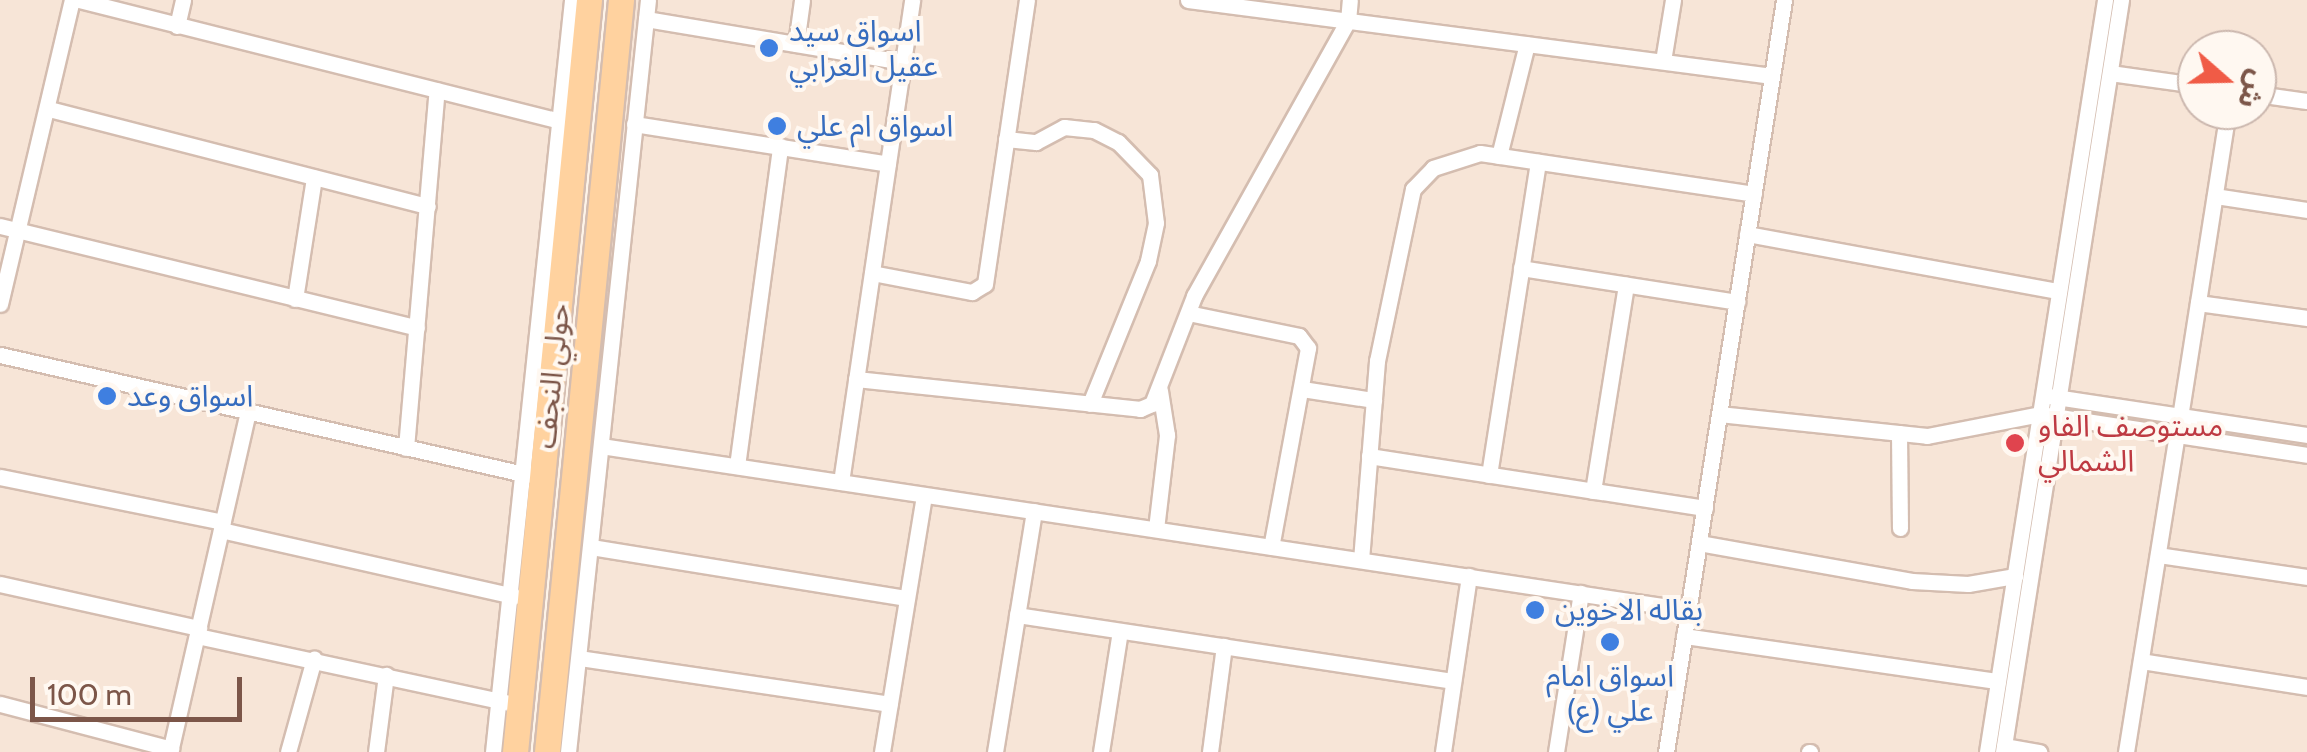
<!DOCTYPE html>
<meta charset="utf-8">
<style>
body{margin:0}
#map{position:relative;width:2307px;height:752px;overflow:hidden;background:#fef4e9;font-family:Cabin,"Noto Sans Arabic",sans-serif}
div>[style]{position:absolute}
[style*='--x']{left:calc(var(--x)*1px);top:calc(var(--y)*1px);width:calc(var(--w)*1px);rotate:calc(var(--a)*1deg)}
.residential>*{inset:0;background:#f7e5d7}
.roads{filter:drop-shadow(2px 0 #d4bdb0) drop-shadow(-2px 0 #d4bdb0) drop-shadow(0 2px #d4bdb0) drop-shadow(0 -2px #d4bdb0)}
.minor>*{height:15px;margin:-7.5px;padding:0 7.5px;transform-origin:7.5px;border-radius:7.5px;background:#fff}
.primary>*{height:25px;margin:-12.5px;padding:0 12.5px;transform-origin:12.5px;border-radius:12.5px;background:#ffd29f}
.dots>*{width:28px;height:28px;translate:-50% -50%;box-sizing:border-box;border:5px solid #fff8f1;border-radius:50%}
span{translate:-50% -50%;white-space:nowrap;text-align:center;line-height:1.15;-webkit-text-stroke:8px #fff8f1;paint-order:stroke}
.shop-label{font-size:30px;color:#366cbe}
.left{translate:0 -50%;text-align:left}
.street-label{font-size:30px;color:#7c5649}
.health-label{font-size:30px;color:#be3a42}
.north{position:absolute;left:2177px;top:30px;width:100px;height:100px;box-sizing:border-box;background:#fff8f1;border:2px solid #cbb7ae;border-radius:50%;rotate:110deg;font-size:28px;font-weight:700;line-height:40px;text-align:center;color:#7c5649}
.north::after{content:'';display:block;margin:auto;width:35px;height:45px;background:#f05b46;clip-path:polygon(50% 0,100% 100%,50% 72%,0 100%)}
.scale{position:absolute;left:30px;top:677px;width:212px;height:45px;box-sizing:border-box;border:5px solid #7c5649;border-top:0;padding-left:12px;font-size:30px;line-height:35px;white-space:nowrap;color:#7c5649;-webkit-text-stroke:8px #fff8f1;paint-order:stroke}
</style>
<div id="map">
<div class="residential">
<div style="clip-path:polygon(0 0,563px 0,488px 752px,0 752px)"></div>
<div style="clip-path:polygon(evenodd,635px 0,2307px 0,2307px 752px,560px 752px,635px 0,2197px 50px,2257px 50px,2257px 110px,2197px 110px,2197px 50px)"></div>
</div>
<div class="roads">
<div class="minor">
<div style="--x:79;--y:0;--w:504;--a:14.12"></div>
<div style="--x:1188;--y:0;--w:589;--a:7.41"></div>
<div style="--x:646;--y:19;--w:261;--a:9.5"></div>
<div style="--x:177;--y:26;--w:27;--a:-77"></div>
<div style="--x:796;--y:44;--w:44;--a:-82.2"></div>
<div style="--x:1663;--y:61;--w:62;--a:-80.7"></div>
<div style="--x:2110;--y:73;--w:88;--a:7.9"></div>
<div style="--x:2257;--y:94;--w:50;--a:8"></div>
<div style="--x:49;--y:109;--w:391;--a:14.4"></div>
<div style="--x:634;--y:124;--w:257;--a:8.9"></div>
<div style="--x:1006;--y:139;--w:30;--a:6"></div>
<div style="--x:1036;--y:142;--w:32;--a:-28"></div>
<div style="--x:1064;--y:127;--w:30;--a:6"></div>
<div style="--x:1094;--y:130;--w:27;--a:27"></div>
<div style="--x:1118;--y:142;--w:46;--a:45.9"></div>
<div style="--x:1150;--y:175;--w:48;--a:82.9"></div>
<div style="--x:1156;--y:223;--w:39;--a:102"></div>
<div style="--x:1148;--y:261;--w:154;--a:112.1"></div>
<div style="--x:1499;--y:156;--w:115;--a:-76"></div>
<div style="--x:2215;--y:196;--w:93;--a:8.7"></div>
<div style="--x:0;--y:226;--w:429;--a:13.7"></div>
<div style="--x:1747;--y:234;--w:317;--a:10.4"></div>
<div style="--x:1521;--y:268;--w:219;--a:8.9"></div>
<div style="--x:872;--y:273;--w:102;--a:10.8"></div>
<div style="--x:972;--y:292;--w:15;--a:-32"></div>
<div style="--x:985;--y:284;--w:287;--a:-81.6"></div>
<div style="--x:295;--y:299;--w:123;--a:-81.1"></div>
<div style="--x:2198;--y:303;--w:110;--a:7.8"></div>
<div style="--x:0;--y:304;--w:312;--a:-76.7"></div>
<div style="--x:1188;--y:313;--w:113;--a:11.7"></div>
<div style="--x:1299;--y:336;--w:15;--a:53"></div>
<div style="--x:1308;--y:348;--w:202;--a:100.5"></div>
<div style="--x:0;--y:355;--w:541;--a:12.8"></div>
<div style="--x:856;--y:379;--w:286;--a:6"></div>
<div style="--x:1140;--y:409;--w:13;--a:-23"></div>
<div style="--x:1152;--y:404;--w:116;--a:-68.7"></div>
<div style="--x:1194;--y:296;--w:315;--a:-60.8"></div>
<div style="--x:1348;--y:21;--w:21;--a:-85"></div>
<div style="--x:1302;--y:389;--w:73;--a:8.7"></div>
<div style="--x:2049;--y:396;--w:261;--a:8.6"></div>
<div style="--x:1719;--y:414;--w:209;--a:6"></div>
<div style="--x:1927;--y:436;--w:115;--a:-11"></div>
<div style="--x:2040;--y:414;--w:270;--a:8.7"></div>
<div style="--x:2180;--y:417;--w:311;--a:-81.1"></div>
<div style="--x:1899;--y:433;--w:95;--a:89.4"></div>
<div style="--x:601;--y:446;--w:1100;--a:8.57"></div>
<div style="--x:406;--y:448;--w:359;--a:-85.1"></div>
<div style="--x:1369;--y:456;--w:340;--a:8.8"></div>
<div style="--x:737;--y:466;--w:323;--a:-82.3"></div>
<div style="--x:1489;--y:475;--w:317;--a:-81.1"></div>
<div style="--x:0;--y:477;--w:227;--a:11.4"></div>
<div style="--x:841;--y:482;--w:487;--a:-81.6"></div>
<div style="--x:1593;--y:491;--w:209;--a:-80.9"></div>
<div style="--x:1156;--y:529;--w:95;--a:-83.3"></div>
<div style="--x:1167;--y:435;--w:45;--a:-99"></div>
<div style="--x:221;--y:530;--w:301;--a:12.7"></div>
<div style="--x:1699;--y:543;--w:216;--a:10.1"></div>
<div style="--x:1912;--y:581;--w:56;--a:3.1"></div>
<div style="--x:1968;--y:584;--w:48;--a:-9.7"></div>
<div style="--x:591;--y:547;--w:320;--a:9.2"></div>
<div style="--x:2158;--y:555;--w:151;--a:8.4"></div>
<div style="--x:1361;--y:560;--w:200;--a:-85.4"></div>
<div style="--x:1377;--y:361;--w:176;--a:-78.2"></div>
<div style="--x:1413;--y:189;--w:29;--a:-46"></div>
<div style="--x:1433;--y:168;--w:49;--a:-17.7"></div>
<div style="--x:1480;--y:153;--w:277;--a:8.5"></div>
<div style="--x:0;--y:584;--w:204;--a:12.5"></div>
<div style="--x:1017;--y:615;--w:441;--a:8.6"></div>
<div style="--x:197;--y:636;--w:316;--a:12.1"></div>
<div style="--x:1684;--y:636;--w:317;--a:8.2"></div>
<div style="--x:579;--y:658;--w:314;--a:8.4"></div>
<div style="--x:2141;--y:661;--w:168;--a:8.9"></div>
<div style="--x:0;--y:704;--w:177;--a:14.7"></div>
<div style="--x:2004;--y:746;--w:36;--a:10"></div>
<div style="--x:170;--y:752;--w:349;--a:-77.1"></div>
<div style="--x:288;--y:752;--w:97;--a:-74.4"></div>
<div style="--x:376;--y:752;--w:78;--a:-82.6"></div>
<div style="--x:493;--y:752;--w:756;--a:-84"></div>
<div style="--x:568;--y:752;--w:756;--a:-83.93"></div>
<div style="--x:882;--y:752;--w:260;--a:-80.7"></div>
<div style="--x:995;--y:752;--w:244;--a:-80.8"></div>
<div style="--x:1101;--y:752;--w:122;--a:-81.1"></div>
<div style="--x:1210;--y:752;--w:107;--a:-82.5"></div>
<div style="--x:1443;--y:752;--w:178;--a:-81.6"></div>
<div style="--x:1556;--y:752;--w:161;--a:-81.1"></div>
<div style="--x:1666;--y:752;--w:761;--a:-81.08"></div>
<div style="--x:1809;--y:752;--w:1;--a:0"></div>
<div style="--x:1987;--y:752;--w:761;--a:-81.08"></div>
<div style="--x:2003;--y:752;--w:761;--a:-81.08"></div>
<div style="--x:2126;--y:752;--w:321;--a:-80.9"></div>
</div>
<div class="primary">
<div style="--x:515;--y:752;--w:756;--a:-84.38"></div>
<div style="--x:547;--y:752;--w:756;--a:-84.38"></div>
</div>
</div>
<div class="dots">
<div style="left:769px;top:48px;background:#3f7fe0"></div>
<div style="left:777px;top:126px;background:#3f7fe0"></div>
<div style="left:107px;top:396px;background:#3f7fe0"></div>
<div style="left:2015px;top:443px;background:#e0444e"></div>
<div style="left:1535px;top:610px;background:#3f7fe0"></div>
<div style="left:1610px;top:642px;background:#3f7fe0"></div>
</div>
<div class="shop-label">
<span class="left" style="left:789px;top:48px">اسواق سيد<br>عقيل الغرابي</span>
<span class="left" style="left:797px;top:126px">اسواق ام علي</span>
<span class="left" style="left:127px;top:396px">اسواق وعد</span>
<span class="left" style="left:1555px;top:610px">بقاله الاخوين</span>
<span style="left:1610px;top:693px">اسواق امام<br>علي (ع)</span>
</div>
<div class="street-label">
<span style="left:552px;top:376px;rotate:-84deg">حولي النجف</span>
</div>
<div class="health-label">
<span class="left" style="left:2038px;top:443px">مستوصف الفاو<br>الشمالي</span>
</div>
<div class="north">ش</div>
<div class="scale">100 m</div>
</div>
